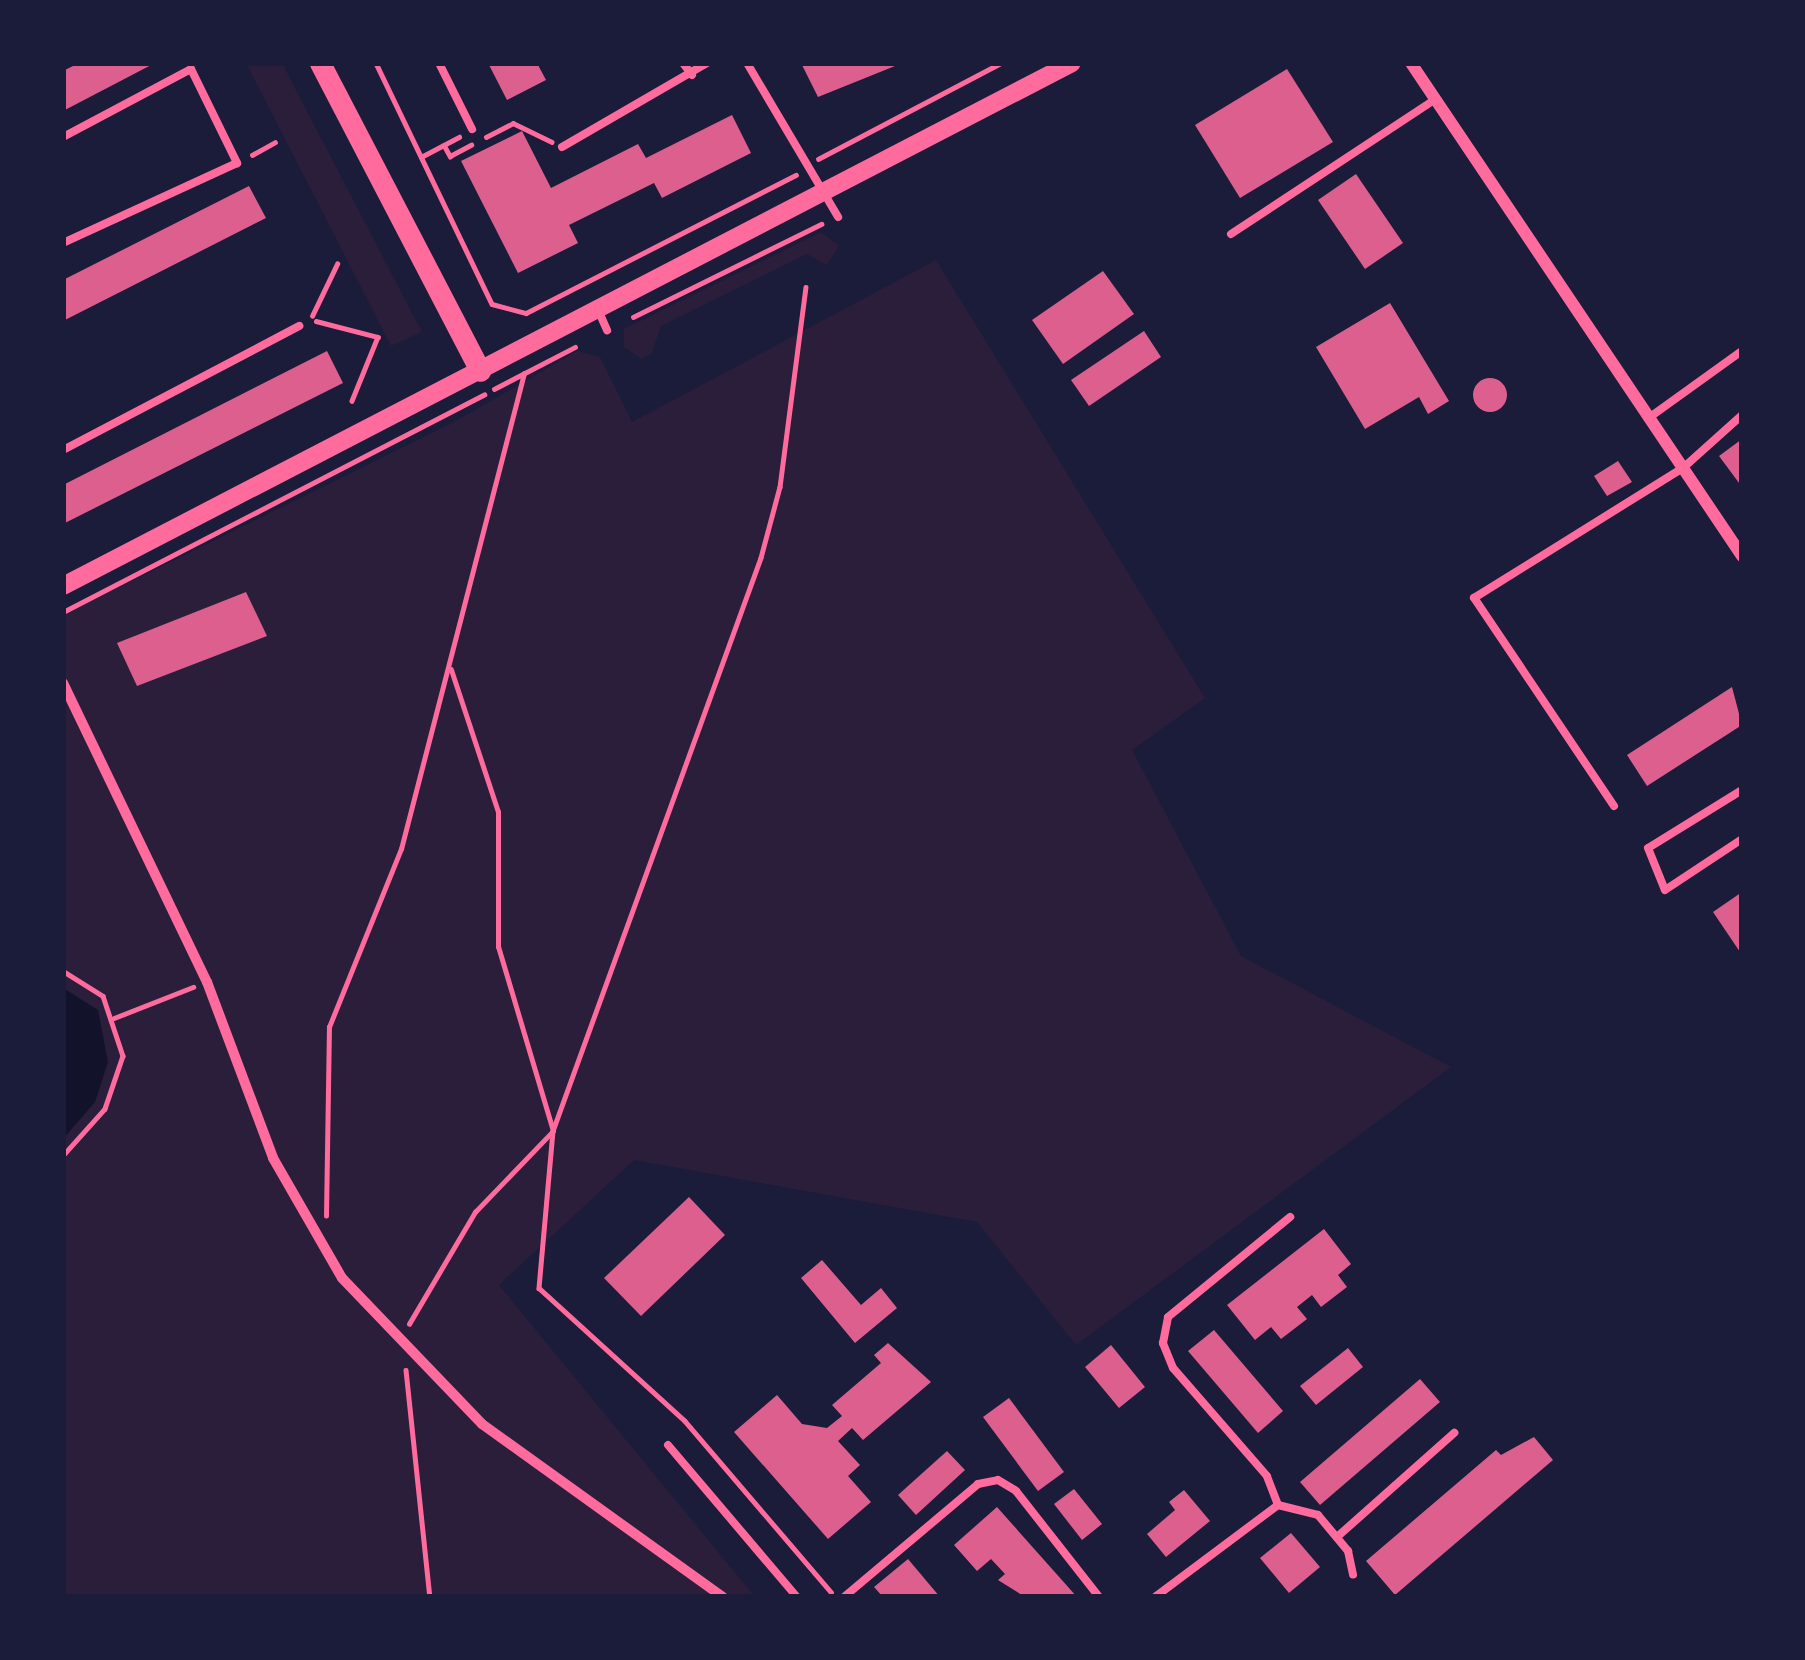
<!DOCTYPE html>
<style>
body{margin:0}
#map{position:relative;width:1805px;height:1660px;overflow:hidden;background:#1b1b3a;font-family:"Exo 2",sans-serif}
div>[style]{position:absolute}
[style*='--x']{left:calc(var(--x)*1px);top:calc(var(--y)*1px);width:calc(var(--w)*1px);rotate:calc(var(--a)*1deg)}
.green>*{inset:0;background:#2a1e3b}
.water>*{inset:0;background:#12122b}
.building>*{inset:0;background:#dd5f8e}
.round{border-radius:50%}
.path>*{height:4.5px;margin:-2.25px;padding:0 2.25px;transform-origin:2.25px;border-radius:2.25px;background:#ff6b9d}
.service>*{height:8px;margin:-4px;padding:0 4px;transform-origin:4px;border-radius:4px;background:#ff6b9d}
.pedestrian>*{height:10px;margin:-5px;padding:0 5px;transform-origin:5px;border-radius:5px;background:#ff6b9d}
.minor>*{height:12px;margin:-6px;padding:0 6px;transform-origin:6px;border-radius:6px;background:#ff6b9d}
.tertiary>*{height:18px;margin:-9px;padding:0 9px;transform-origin:9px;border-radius:9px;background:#ff6b9d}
.secondary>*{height:21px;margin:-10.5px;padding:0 10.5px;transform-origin:10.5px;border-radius:10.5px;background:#ff6b9d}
span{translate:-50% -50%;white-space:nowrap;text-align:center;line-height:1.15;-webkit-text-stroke:9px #1b1b3a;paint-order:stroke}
.frame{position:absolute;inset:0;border:66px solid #1b1b3a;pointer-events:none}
</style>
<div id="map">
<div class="green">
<div style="clip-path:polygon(246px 63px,282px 63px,422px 332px,391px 346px)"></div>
<div style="clip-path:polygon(821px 232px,839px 246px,827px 265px,807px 254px,661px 326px,652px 353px,641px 359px,624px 347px,624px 329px)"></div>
<div style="clip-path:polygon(936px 260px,1205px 698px,1132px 750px,1241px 956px,1451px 1067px,1076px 1345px,977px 1222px,634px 1160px,499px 1285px,755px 1597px,63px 1597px,63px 615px,456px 421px,577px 351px,600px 357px,632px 422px)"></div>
</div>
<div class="water">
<div style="clip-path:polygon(63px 988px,98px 1010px,108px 1062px,95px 1102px,63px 1139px)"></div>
</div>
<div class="building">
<div style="clip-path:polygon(79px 63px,155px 63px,63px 111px,63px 71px)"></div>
<div style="clip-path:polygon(488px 63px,537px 63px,546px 80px,507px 100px)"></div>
<div style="clip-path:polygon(801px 63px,893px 63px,895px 66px,818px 97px)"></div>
<div style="clip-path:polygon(1287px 69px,1333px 142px,1240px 198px,1195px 125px)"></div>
<div style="clip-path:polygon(732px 115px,751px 153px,662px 198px,654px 183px,569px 225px,578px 243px,518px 273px,461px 161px,522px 131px,551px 188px,638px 144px,646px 158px)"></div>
<div style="clip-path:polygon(1356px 174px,1403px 243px,1365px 269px,1318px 200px)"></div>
<div style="clip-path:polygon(249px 186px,266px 218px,63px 321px,63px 280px)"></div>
<div style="clip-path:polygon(1103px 271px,1134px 314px,1063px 364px,1032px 320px)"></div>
<div style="clip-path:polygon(1390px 303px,1449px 401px,1428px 414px,1419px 397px,1365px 429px,1316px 347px)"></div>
<div style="clip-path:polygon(1144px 331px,1161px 357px,1089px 406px,1071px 380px)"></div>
<div style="clip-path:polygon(327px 351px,343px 383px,63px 524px,63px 485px)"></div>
<div class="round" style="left:1473px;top:378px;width:34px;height:34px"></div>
<div style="clip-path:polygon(1742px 439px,1742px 487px,1719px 456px)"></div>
<div style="clip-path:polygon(1618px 461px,1632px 482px,1607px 496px,1594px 476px)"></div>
<div style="clip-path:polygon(246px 592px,267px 636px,137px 686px,117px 643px)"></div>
<div style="clip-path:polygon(1732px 687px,1742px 725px,1647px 786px,1627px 755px)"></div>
<div style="clip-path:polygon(1742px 892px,1742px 955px,1713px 912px)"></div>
<div style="clip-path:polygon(689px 1197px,725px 1235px,641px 1316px,604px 1278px)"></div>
<div style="clip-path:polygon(1324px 1229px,1351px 1264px,1338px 1275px,1347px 1287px,1321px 1307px,1312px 1295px,1297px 1307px,1307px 1319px,1281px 1339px,1271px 1327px,1255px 1340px,1227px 1305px)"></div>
<div style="clip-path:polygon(822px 1260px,861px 1305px,881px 1288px,897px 1308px,855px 1343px,801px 1278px)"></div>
<div style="clip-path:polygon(1214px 1330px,1283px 1411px,1258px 1433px,1188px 1351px)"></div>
<div style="clip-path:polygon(888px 1343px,931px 1382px,863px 1440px,852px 1428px,838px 1441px,860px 1465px,848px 1476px,871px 1502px,828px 1539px,734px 1432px,777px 1395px,802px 1424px,827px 1428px,842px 1416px,832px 1405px,881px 1363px,874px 1355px)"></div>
<div style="clip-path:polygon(1111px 1345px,1145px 1387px,1119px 1408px,1085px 1367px)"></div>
<div style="clip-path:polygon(1348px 1348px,1363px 1367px,1316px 1405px,1300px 1386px)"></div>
<div style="clip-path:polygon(1420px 1379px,1440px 1402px,1320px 1505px,1300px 1482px)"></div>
<div style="clip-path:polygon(1009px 1398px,1064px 1472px,1038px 1491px,983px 1417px)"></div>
<div style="clip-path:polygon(1534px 1437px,1553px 1460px,1395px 1595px,1366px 1561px,1496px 1450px,1501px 1455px)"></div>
<div style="clip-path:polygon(947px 1451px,965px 1470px,916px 1515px,898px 1495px)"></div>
<div style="clip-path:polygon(1074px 1489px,1102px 1524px,1082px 1540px,1054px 1504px)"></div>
<div style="clip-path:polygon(1184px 1490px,1210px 1521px,1166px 1557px,1147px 1534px,1175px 1510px,1169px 1502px)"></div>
<div style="clip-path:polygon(997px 1507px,1077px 1597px,1025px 1597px,998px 1580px,1005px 1574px,991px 1559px,977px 1571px,954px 1545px)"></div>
<div style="clip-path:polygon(1291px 1533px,1320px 1567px,1289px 1593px,1260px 1558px)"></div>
<div style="clip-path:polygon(908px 1559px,940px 1597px,883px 1597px,874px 1587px)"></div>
</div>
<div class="path">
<div style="--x:376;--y:63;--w:267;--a:64.3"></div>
<div style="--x:492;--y:304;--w:35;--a:15"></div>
<div style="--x:526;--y:313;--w:303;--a:-27.1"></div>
<div style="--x:486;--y:137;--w:30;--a:-27"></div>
<div style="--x:513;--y:123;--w:43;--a:26"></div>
<div style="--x:444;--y:145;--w:13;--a:61"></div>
<div style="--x:450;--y:156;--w:24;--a:-28"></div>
<div style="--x:252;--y:155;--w:26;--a:-29"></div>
<div style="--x:421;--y:157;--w:43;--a:-27.8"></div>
<div style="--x:818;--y:159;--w:207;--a:-27.7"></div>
<div style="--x:806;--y:287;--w:202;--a:97.4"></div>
<div style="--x:780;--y:487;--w:73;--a:105"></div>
<div style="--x:761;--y:558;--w:610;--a:109.95"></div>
<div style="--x:553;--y:1131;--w:158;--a:95.1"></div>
<div style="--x:539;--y:1288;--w:197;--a:42.3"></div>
<div style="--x:685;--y:1421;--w:225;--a:49.5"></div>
<div style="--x:312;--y:316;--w:58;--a:-64.3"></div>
<div style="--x:633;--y:317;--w:210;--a:-26.3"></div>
<div style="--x:316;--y:321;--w:64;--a:14.5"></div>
<div style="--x:378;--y:337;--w:69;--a:112.1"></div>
<div style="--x:494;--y:389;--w:91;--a:-27.4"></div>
<div style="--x:63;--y:612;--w:474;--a:-27.3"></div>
<div style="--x:63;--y:971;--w:47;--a:32"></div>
<div style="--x:103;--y:996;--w:63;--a:71.6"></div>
<div style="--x:123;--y:1056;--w:56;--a:108.8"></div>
<div style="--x:105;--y:1109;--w:63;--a:131.8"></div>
<div style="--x:114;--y:1018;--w:85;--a:-21.4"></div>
<div style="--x:326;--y:1216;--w:189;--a:-89.1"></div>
<div style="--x:329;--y:1027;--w:192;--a:-68"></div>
<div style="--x:401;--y:849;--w:491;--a:-75.5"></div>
<div style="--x:409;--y:1324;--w:130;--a:-59.5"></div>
<div style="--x:475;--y:1212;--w:112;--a:-46.1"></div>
<div style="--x:553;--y:1131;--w:192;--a:-106.6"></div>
<div style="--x:498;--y:947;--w:135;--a:-90"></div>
<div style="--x:498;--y:812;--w:150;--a:-108.3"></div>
<div style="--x:406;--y:1370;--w:228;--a:84"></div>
</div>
<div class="service">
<div style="--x:439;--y:63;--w:74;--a:63.4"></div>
<div style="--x:683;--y:63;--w:15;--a:53"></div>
<div style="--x:747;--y:63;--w:179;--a:59.4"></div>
<div style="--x:63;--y:137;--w:145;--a:-28"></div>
<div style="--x:191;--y:69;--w:105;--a:63.9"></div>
<div style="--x:237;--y:163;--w:192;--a:155.3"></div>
<div style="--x:562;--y:147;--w:168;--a:-30.1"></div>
<div style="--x:1231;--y:234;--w:242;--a:-33.4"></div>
<div style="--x:599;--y:312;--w:20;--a:66"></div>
<div style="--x:1650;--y:417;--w:113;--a:-35.7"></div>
<div style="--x:63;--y:450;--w:267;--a:-27.7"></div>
<div style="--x:1742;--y:790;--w:110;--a:148.3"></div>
<div style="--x:1648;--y:848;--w:45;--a:68"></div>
<div style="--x:1665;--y:890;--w:92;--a:-33.5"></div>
<div style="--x:1614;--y:806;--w:251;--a:-123.9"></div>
<div style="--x:1474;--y:598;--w:246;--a:-31.9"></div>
<div style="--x:1683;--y:468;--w:79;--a:-41.9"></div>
<div style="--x:668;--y:1445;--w:199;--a:49.7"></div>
<div style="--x:1278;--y:1505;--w:31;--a:-111"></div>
<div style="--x:1267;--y:1476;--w:143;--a:-131"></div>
<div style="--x:1173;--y:1368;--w:27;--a:-112"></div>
<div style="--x:1163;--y:1343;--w:26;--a:-79"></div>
<div style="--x:1168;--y:1317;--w:158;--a:-39.3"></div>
<div style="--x:1337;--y:1537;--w:157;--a:-41.6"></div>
<div style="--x:844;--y:1597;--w:175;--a:-40.1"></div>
<div style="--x:978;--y:1484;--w:20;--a:-11"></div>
<div style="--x:998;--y:1480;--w:21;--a:31"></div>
<div style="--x:1016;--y:1491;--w:135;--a:51.9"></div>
<div style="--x:1155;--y:1597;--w:154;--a:-36.8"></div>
<div style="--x:1278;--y:1505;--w:41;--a:14"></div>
<div style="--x:1318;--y:1515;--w:47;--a:50.2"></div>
<div style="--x:1348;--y:1551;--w:24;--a:78"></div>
</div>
<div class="pedestrian">
<div style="--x:63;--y:683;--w:332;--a:64.3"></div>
<div style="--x:207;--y:982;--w:188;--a:69.4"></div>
<div style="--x:273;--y:1158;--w:138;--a:60.1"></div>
<div style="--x:342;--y:1278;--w:202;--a:46.2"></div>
<div style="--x:482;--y:1424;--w:297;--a:35.7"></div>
</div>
<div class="minor">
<div style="--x:1411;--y:63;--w:594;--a:56.12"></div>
</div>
<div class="tertiary">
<div style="--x:63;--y:586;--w:1136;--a:-27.4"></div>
</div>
<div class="secondary">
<div style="--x:320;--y:63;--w:347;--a:62.5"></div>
</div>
<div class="frame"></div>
</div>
